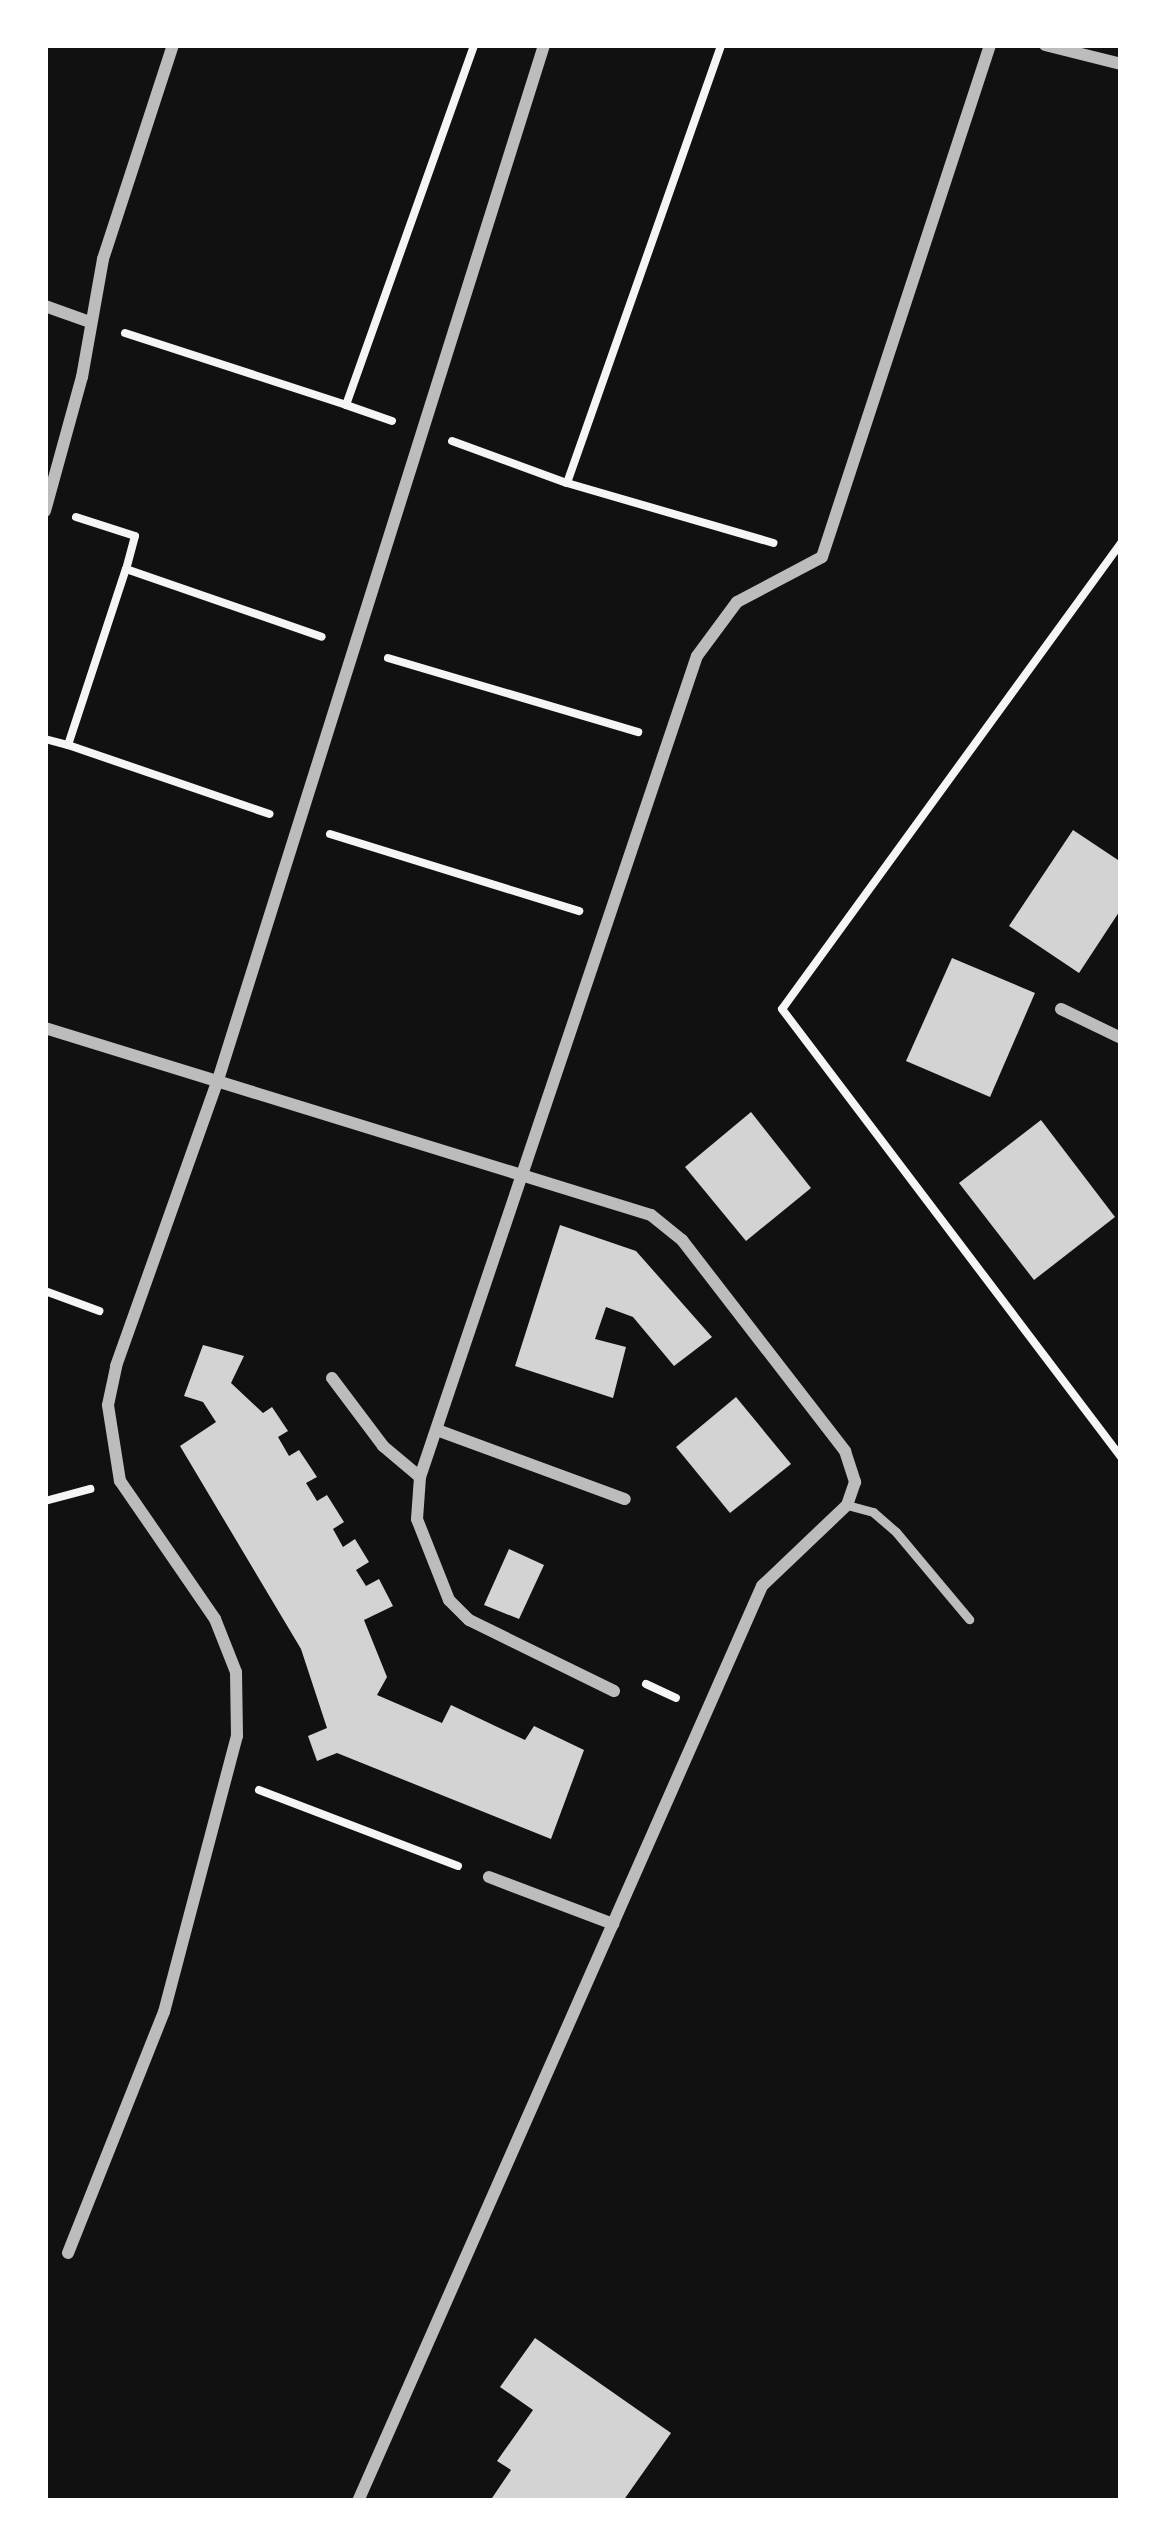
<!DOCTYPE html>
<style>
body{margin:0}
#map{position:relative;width:1166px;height:2546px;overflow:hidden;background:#111;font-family:"DM Sans",sans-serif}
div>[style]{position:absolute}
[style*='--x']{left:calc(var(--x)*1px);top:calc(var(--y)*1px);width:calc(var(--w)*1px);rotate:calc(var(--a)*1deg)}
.building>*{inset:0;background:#d3d3d3}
.path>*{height:8px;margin:-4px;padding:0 4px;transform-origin:4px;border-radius:4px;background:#f5f5f5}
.service>*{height:9px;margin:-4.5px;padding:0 4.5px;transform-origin:4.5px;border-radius:4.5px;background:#bcbcbc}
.minor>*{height:12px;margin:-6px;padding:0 6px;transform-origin:6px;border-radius:6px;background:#bcbcbc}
span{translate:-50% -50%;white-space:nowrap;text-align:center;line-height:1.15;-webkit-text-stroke:9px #fff;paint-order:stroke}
.frame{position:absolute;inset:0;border:48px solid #fff;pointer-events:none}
</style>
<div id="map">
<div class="building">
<div style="clip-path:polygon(1073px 830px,1121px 862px,1121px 909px,1079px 973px,1009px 926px)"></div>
<div style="clip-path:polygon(952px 958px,1035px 993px,990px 1097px,906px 1061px)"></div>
<div style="clip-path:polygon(751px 1112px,811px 1188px,746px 1241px,685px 1167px)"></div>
<div style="clip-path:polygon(1041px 1120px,1115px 1217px,1034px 1280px,959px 1183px)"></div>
<div style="clip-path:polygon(560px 1225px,636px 1251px,712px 1337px,674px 1366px,633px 1317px,606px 1307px,595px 1339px,626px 1347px,613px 1398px,515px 1366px)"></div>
<div style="clip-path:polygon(203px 1345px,244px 1356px,231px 1383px,263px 1413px,272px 1407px,288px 1431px,278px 1437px,289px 1456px,299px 1450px,317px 1477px,306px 1483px,317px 1501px,327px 1495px,344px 1522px,333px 1529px,343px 1547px,355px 1539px,369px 1562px,356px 1570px,366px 1586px,379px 1579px,393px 1606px,364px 1620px,387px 1677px,377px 1695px,442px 1723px,451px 1705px,525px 1740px,534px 1726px,584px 1750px,551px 1839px,337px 1753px,317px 1761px,308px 1736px,327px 1728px,301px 1649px,180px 1446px,216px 1422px,203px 1402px,184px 1396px)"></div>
<div style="clip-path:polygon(736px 1397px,791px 1464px,730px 1513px,676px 1447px)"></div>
<div style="clip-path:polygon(509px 1549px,544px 1565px,519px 1619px,484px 1605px)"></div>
<div style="clip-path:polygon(535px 2338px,671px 2433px,623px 2501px,490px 2501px,511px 2470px,497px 2461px,533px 2410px,500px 2387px)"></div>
</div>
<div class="path">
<div style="--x:125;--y:333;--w:232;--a:18"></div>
<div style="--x:392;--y:421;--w:49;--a:-160.8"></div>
<div style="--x:346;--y:405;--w:382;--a:-70.4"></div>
<div style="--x:452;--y:441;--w:122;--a:20.1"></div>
<div style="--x:567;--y:483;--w:464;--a:-70.6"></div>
<div style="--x:567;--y:483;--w:215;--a:16.2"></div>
<div style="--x:76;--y:517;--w:62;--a:17.9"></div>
<div style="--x:135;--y:536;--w:34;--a:105"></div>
<div style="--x:126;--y:569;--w:207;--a:19.1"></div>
<div style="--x:1121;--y:543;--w:576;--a:126.03"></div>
<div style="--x:782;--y:1009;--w:562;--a:52.89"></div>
<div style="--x:388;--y:658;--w:261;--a:16.5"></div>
<div style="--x:45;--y:739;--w:24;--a:15"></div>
<div style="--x:68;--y:745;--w:185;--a:-71.8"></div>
<div style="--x:68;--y:745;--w:213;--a:18.9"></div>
<div style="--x:330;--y:834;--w:261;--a:17.2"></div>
<div style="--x:45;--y:1291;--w:58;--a:20.3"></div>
<div style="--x:45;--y:1501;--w:47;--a:-14.9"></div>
<div style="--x:646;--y:1684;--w:33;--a:25"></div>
<div style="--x:259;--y:1790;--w:213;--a:20.9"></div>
</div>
<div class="service">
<div style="--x:847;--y:1505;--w:27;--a:15"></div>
<div style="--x:873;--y:1512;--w:30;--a:41"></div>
<div style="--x:896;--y:1532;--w:114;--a:50"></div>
</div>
<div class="minor">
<div style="--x:1045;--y:45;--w:78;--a:14"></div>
<div style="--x:45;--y:306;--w:48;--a:19.6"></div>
<div style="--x:45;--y:511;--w:139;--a:-74.6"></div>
<div style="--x:82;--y:377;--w:120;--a:-79.9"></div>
<div style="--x:103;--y:259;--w:225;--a:-71.9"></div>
<div style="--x:1061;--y:1009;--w:67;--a:25.8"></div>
<div style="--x:45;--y:1028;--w:634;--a:17.15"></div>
<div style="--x:651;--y:1215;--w:40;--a:39"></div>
<div style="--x:682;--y:1240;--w:267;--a:52.3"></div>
<div style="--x:845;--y:1451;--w:33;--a:72"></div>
<div style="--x:855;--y:1482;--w:24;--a:109"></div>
<div style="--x:847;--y:1505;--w:117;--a:136.4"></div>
<div style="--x:762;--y:1586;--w:1000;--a:113.82"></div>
<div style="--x:332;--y:1378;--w:85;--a:53.1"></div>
<div style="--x:383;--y:1446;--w:48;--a:40"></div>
<div style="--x:437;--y:1430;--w:200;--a:20.2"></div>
<div style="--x:614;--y:1691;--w:161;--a:-153.9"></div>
<div style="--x:469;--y:1620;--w:28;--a:-135"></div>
<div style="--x:449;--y:1600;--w:87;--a:-111.6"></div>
<div style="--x:417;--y:1519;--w:42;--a:-85.9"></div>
<div style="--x:420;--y:1477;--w:866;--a:-71.36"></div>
<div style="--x:697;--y:656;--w:67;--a:-53.5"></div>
<div style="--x:737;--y:602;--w:96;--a:-27.9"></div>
<div style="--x:822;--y:557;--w:539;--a:-71.83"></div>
<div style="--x:489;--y:1877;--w:133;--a:20.8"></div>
<div style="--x:68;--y:2253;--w:259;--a:-68.3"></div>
<div style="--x:164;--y:2012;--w:285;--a:-75.2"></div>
<div style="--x:237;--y:1736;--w:64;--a:-90.9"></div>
<div style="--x:236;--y:1672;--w:57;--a:-111.6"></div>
<div style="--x:215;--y:1619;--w:168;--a:-124.5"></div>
<div style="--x:120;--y:1481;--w:77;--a:-99"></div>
<div style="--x:108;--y:1405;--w:40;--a:-78"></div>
<div style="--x:116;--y:1366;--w:300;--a:-70.4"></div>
<div style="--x:217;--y:1083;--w:1088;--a:-72.51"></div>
</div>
<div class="frame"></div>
</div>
